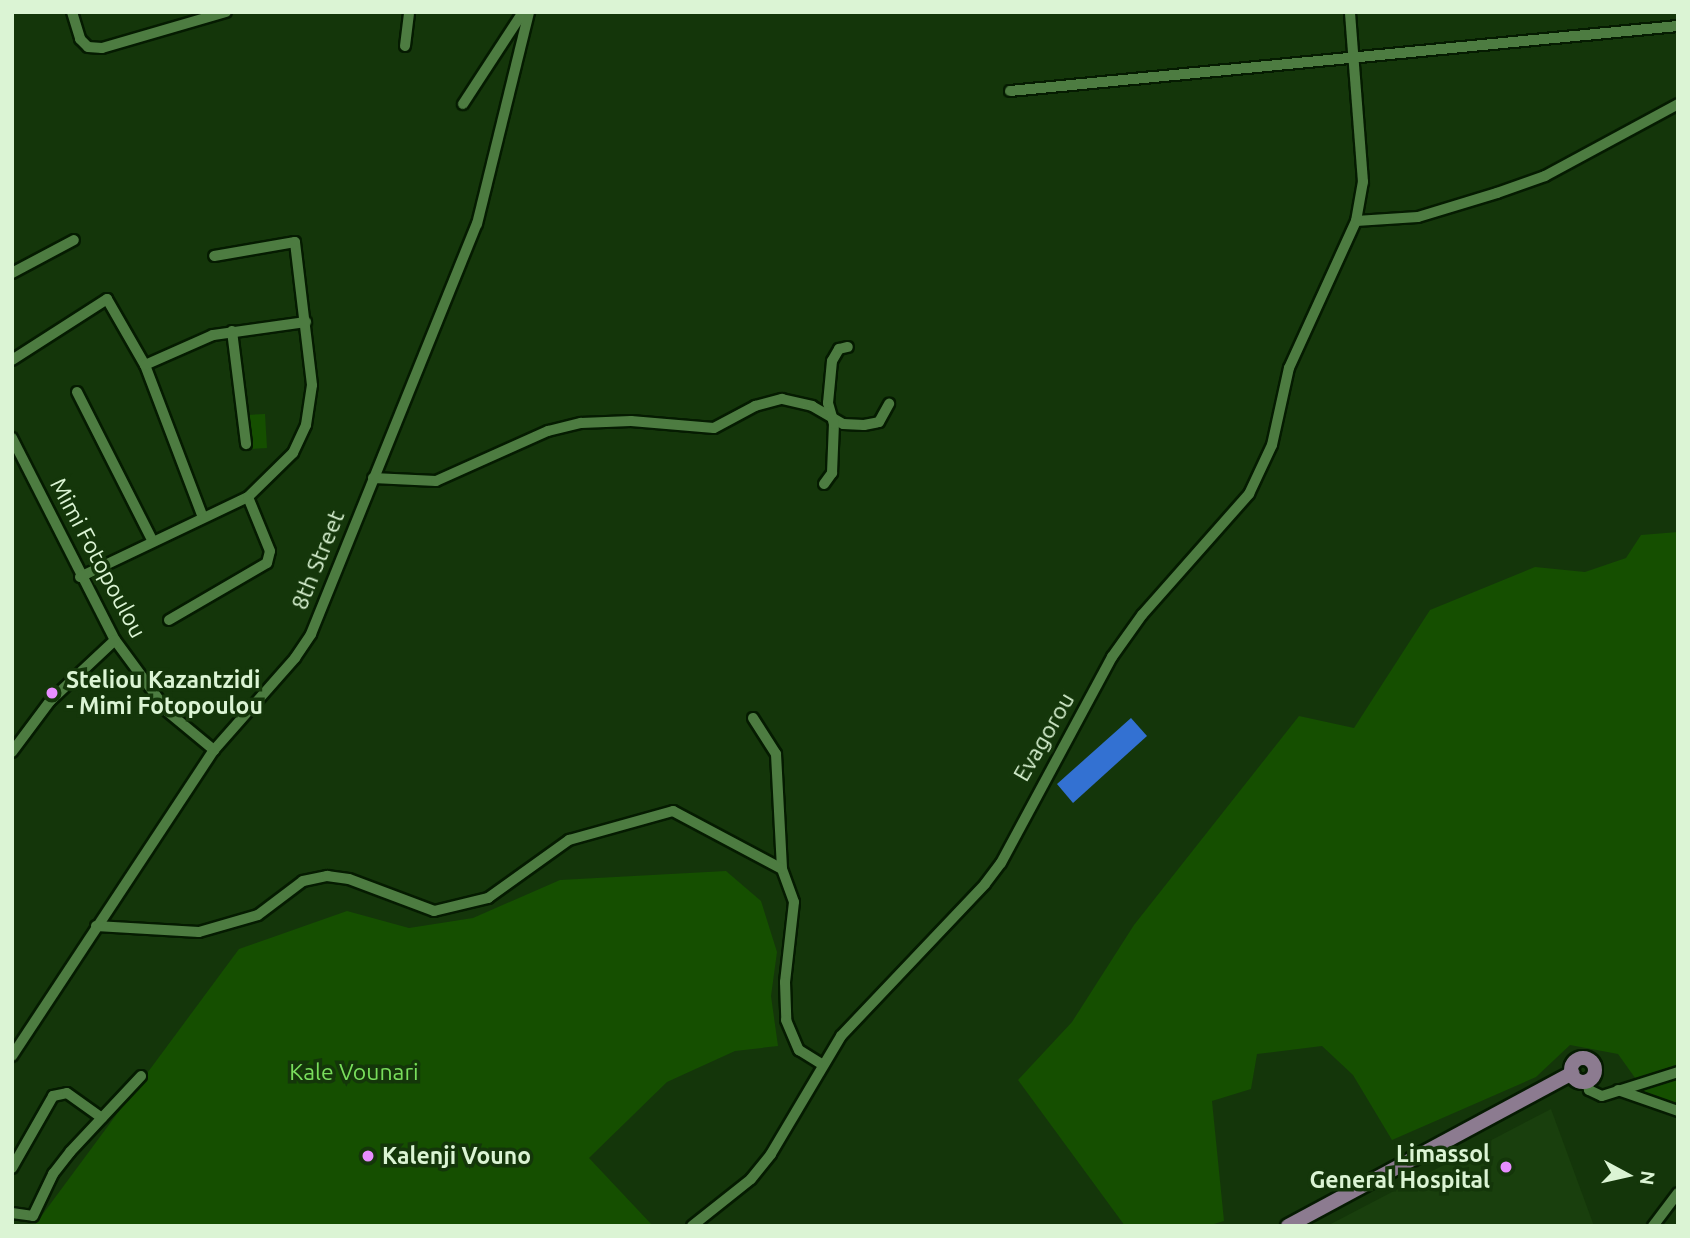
<!DOCTYPE html>
<style>
body{margin:0}
#map{position:relative;width:1690px;height:1238px;overflow:hidden;background:#14360a;font-family:Ubuntu,sans-serif}
div>[style]{position:absolute}
[style*='--x']{left:calc(var(--x)*1px);top:calc(var(--y)*1px);width:calc(var(--w)*1px);rotate:calc(var(--a)*1deg)}
.built>*{inset:0;background:#193f0d}
.green>*{inset:0;background:#154f00}
.water>*{inset:0;background:#3371d2}
.roads{filter:drop-shadow(2px 0 #051b01) drop-shadow(-2px 0 #051b01) drop-shadow(0 2px #051b01) drop-shadow(0 -2px #051b01)}
.minor>*{height:10px;margin:-5px;padding:0 5px;transform-origin:5px;border-radius:5px;background:#4d7c41}
.major>*{height:14px;margin:-7px;padding:0 7px;transform-origin:7px;border-radius:7px;background:#8c7b90}
.major>.ring{margin:-7px;padding:0;box-sizing:content-box;background:none;border:14px solid #8c7b90;border-radius:50%}
.dots>*{width:19px;height:19px;translate:-50% -50%;box-sizing:border-box;border:4px solid #14360a;border-radius:50%}
span{translate:-50% -50%;white-space:nowrap;text-align:center;line-height:1.15;-webkit-text-stroke:7px #14360a;paint-order:stroke}
.street-label{font-size:23px;color:#dbf4d4}
.poi-label{font-size:23px;color:#dbf4d4;font-weight:700}
.left{translate:0 -50%;text-align:left}
.right{translate:-100% -50%;text-align:right}
.park-label{font-size:23px;color:#79de5c}
.frame{position:absolute;inset:0;border:14px solid #dbf4d4;pointer-events:none}
.north{position:absolute;left:1592px;top:1140px;width:70px;height:70px;-webkit-text-stroke:5px #14360a;paint-order:stroke;rotate:98deg;font-size:19px;font-weight:700;line-height:28px;text-align:center;color:#dbf4d4}
.north::after{content:'';display:block;margin:auto;width:24px;height:32px;background:#dbf4d4;clip-path:polygon(50% 0,100% 100%,50% 72%,0 100%)}
</style>
<div id="map">
<div class="built">
<div style="clip-path:polygon(1551px 1109px,1594px 1226px,1327px 1226px)"></div>
</div>
<div class="green">
<div style="clip-path:polygon(265px 414px,267px 448px,250px 449px,247px 415px)"></div>
<div style="clip-path:polygon(1678px 532px,1678px 1105px,1648px 1096px,1618px 1054px,1570px 1045px,1536px 1077px,1392px 1140px,1353px 1075px,1322px 1046px,1257px 1054px,1251px 1089px,1212px 1101px,1224px 1221px,1207px 1226px,1125px 1226px,1018px 1080px,1072px 1022px,1134px 925px,1299px 716px,1354px 728px,1430px 610px,1535px 567px,1585px 572px,1626px 558px,1641px 535px)"></div>
<div style="clip-path:polygon(726px 871px,761px 901px,777px 952px,771px 996px,778px 1046px,735px 1051px,667px 1082px,589px 1158px,653px 1226px,34px 1226px,239px 949px,347px 911px,409px 928px,473px 918px,560px 880px)"></div>
</div>
<div class="water">
<div style="clip-path:polygon(1131px 718px,1147px 736px,1073px 803px,1057px 784px)"></div>
</div>
<div class="roads">
<div class="minor">
<div style="--x:72;--y:12;--w:28;--a:73"></div>
<div style="--x:80;--y:39;--w:11;--a:45"></div>
<div style="--x:88;--y:47;--w:14;--a:4"></div>
<div style="--x:102;--y:48;--w:129;--a:-16.2"></div>
<div style="--x:405;--y:46;--w:32;--a:-83"></div>
<div style="--x:1010;--y:91;--w:671;--a:-5.56"></div>
<div style="--x:463;--y:104;--w:110;--a:-56.9"></div>
<div style="--x:1356;--y:221;--w:62;--a:-3.7"></div>
<div style="--x:1418;--y:217;--w:83;--a:-16.9"></div>
<div style="--x:1497;--y:193;--w:51;--a:-19.5"></div>
<div style="--x:1545;--y:176;--w:151;--a:-28.4"></div>
<div style="--x:12;--y:273;--w:70;--a:-28"></div>
<div style="--x:232;--y:331;--w:114;--a:82.9"></div>
<div style="--x:12;--y:360;--w:113;--a:-32.7"></div>
<div style="--x:107;--y:299;--w:76;--a:60.1"></div>
<div style="--x:145;--y:365;--w:160;--a:69.2"></div>
<div style="--x:145;--y:365;--w:74;--a:-23.8"></div>
<div style="--x:213;--y:335;--w:94;--a:-8"></div>
<div style="--x:77;--y:392;--w:166;--a:63.1"></div>
<div style="--x:12;--y:438;--w:227;--a:63"></div>
<div style="--x:115;--y:640;--w:89;--a:53.6"></div>
<div style="--x:168;--y:712;--w:60;--a:39.6"></div>
<div style="--x:373;--y:478;--w:63;--a:2.7"></div>
<div style="--x:436;--y:481;--w:123;--a:-24.1"></div>
<div style="--x:548;--y:431;--w:34;--a:-14"></div>
<div style="--x:581;--y:423;--w:50;--a:-2.3"></div>
<div style="--x:631;--y:421;--w:83;--a:4.8"></div>
<div style="--x:714;--y:428;--w:47;--a:-28.2"></div>
<div style="--x:755;--y:406;--w:28;--a:-15"></div>
<div style="--x:782;--y:399;--w:31;--a:13"></div>
<div style="--x:812;--y:406;--w:36;--a:30"></div>
<div style="--x:843;--y:424;--w:21;--a:3"></div>
<div style="--x:864;--y:425;--w:15;--a:-11"></div>
<div style="--x:879;--y:422;--w:21;--a:-61"></div>
<div style="--x:824;--y:484;--w:14;--a:-54"></div>
<div style="--x:832;--y:473;--w:49;--a:-87.7"></div>
<div style="--x:834;--y:424;--w:22;--a:-106"></div>
<div style="--x:828;--y:403;--w:42;--a:-84.6"></div>
<div style="--x:832;--y:361;--w:14;--a:-60"></div>
<div style="--x:839;--y:349;--w:9;--a:-13"></div>
<div style="--x:80;--y:577;--w:186;--a:-25.5"></div>
<div style="--x:248;--y:497;--w:63;--a:-44.4"></div>
<div style="--x:293;--y:453;--w:31;--a:-65"></div>
<div style="--x:306;--y:425;--w:40;--a:-81.5"></div>
<div style="--x:312;--y:385;--w:144;--a:-96.8"></div>
<div style="--x:295;--y:242;--w:82;--a:170.2"></div>
<div style="--x:169;--y:620;--w:113;--a:-30.2"></div>
<div style="--x:267;--y:563;--w:12;--a:-76"></div>
<div style="--x:270;--y:551;--w:58;--a:-112.2"></div>
<div style="--x:753;--y:718;--w:43;--a:57.4"></div>
<div style="--x:776;--y:754;--w:115;--a:87"></div>
<div style="--x:782;--y:869;--w:35;--a:70"></div>
<div style="--x:794;--y:902;--w:81;--a:96.4"></div>
<div style="--x:785;--y:982;--w:38;--a:88"></div>
<div style="--x:786;--y:1020;--w:33;--a:67"></div>
<div style="--x:799;--y:1050;--w:28;--a:32"></div>
<div style="--x:12;--y:752;--w:64;--a:-53.3"></div>
<div style="--x:50;--y:701;--w:89;--a:-43.2"></div>
<div style="--x:96;--y:926;--w:103;--a:3.3"></div>
<div style="--x:199;--y:932;--w:61;--a:-16.1"></div>
<div style="--x:258;--y:915;--w:56;--a:-37.1"></div>
<div style="--x:303;--y:881;--w:25;--a:-12"></div>
<div style="--x:327;--y:876;--w:22;--a:8"></div>
<div style="--x:349;--y:879;--w:91;--a:20.6"></div>
<div style="--x:434;--y:911;--w:56;--a:-13.5"></div>
<div style="--x:488;--y:898;--w:100;--a:-35.6"></div>
<div style="--x:569;--y:840;--w:108;--a:-15.6"></div>
<div style="--x:673;--y:811;--w:123;--a:28"></div>
<div style="--x:12;--y:1056;--w:367;--a:-56.6"></div>
<div style="--x:214;--y:750;--w:123;--a:-48.6"></div>
<div style="--x:295;--y:658;--w:29;--a:-56"></div>
<div style="--x:311;--y:634;--w:442;--a:-68"></div>
<div style="--x:477;--y:224;--w:218;--a:-76.2"></div>
<div style="--x:1587;--y:1080;--w:10;--a:79"></div>
<div style="--x:1589;--y:1090;--w:14;--a:25"></div>
<div style="--x:1602;--y:1096;--w:80;--a:-17.5"></div>
<div style="--x:1618;--y:1090;--w:64;--a:19.3"></div>
<div style="--x:12;--y:1168;--w:83;--a:-60.3"></div>
<div style="--x:53;--y:1096;--w:14;--a:-12"></div>
<div style="--x:67;--y:1093;--w:43;--a:35.5"></div>
<div style="--x:12;--y:1213;--w:21;--a:8"></div>
<div style="--x:33;--y:1216;--w:47;--a:-64.5"></div>
<div style="--x:53;--y:1174;--w:28;--a:-52"></div>
<div style="--x:70;--y:1152;--w:104;--a:-46.9"></div>
<div style="--x:692;--y:1226;--w:75;--a:-38.5"></div>
<div style="--x:751;--y:1179;--w:32;--a:-51"></div>
<div style="--x:771;--y:1154;--w:137;--a:-59.3"></div>
<div style="--x:841;--y:1036;--w:209;--a:-46.5"></div>
<div style="--x:985;--y:884;--w:26;--a:-53"></div>
<div style="--x:1001;--y:863;--w:234;--a:-61.7"></div>
<div style="--x:1112;--y:657;--w:52;--a:-54.5"></div>
<div style="--x:1142;--y:615;--w:162;--a:-48.5"></div>
<div style="--x:1249;--y:494;--w:54;--a:-64.9"></div>
<div style="--x:1272;--y:445;--w:79;--a:-77.6"></div>
<div style="--x:1289;--y:368;--w:162;--a:-65.5"></div>
<div style="--x:1356;--y:221;--w:40;--a:-80"></div>
<div style="--x:1363;--y:182;--w:170;--a:-94.4"></div>
<div style="--x:1653;--y:1226;--w:41;--a:-52.9"></div>
</div>
<div class="major">
<div class="ring" style="left:1571px;top:1058px;width:10px;height:10px"></div>
<div style="--x:1288;--y:1226;--w:323;--a:-28.3"></div>
</div>
</div>
<div class="dots">
<div style="left:52px;top:693px;background:#e88eff"></div>
<div style="left:368px;top:1156px;background:#e88eff"></div>
<div style="left:1506px;top:1167px;background:#e88eff"></div>
</div>
<div class="street-label">
<span style="left:98px;top:558px;rotate:62deg">Mimi Fotopoulou</span>
<span style="left:318px;top:560px;rotate:-68deg">8th Street</span>
<span style="left:1044px;top:737px;rotate:-60deg">Evagorou</span>
</div>
<div class="poi-label">
<span class="left" style="left:66px;top:693px">Steliou Kazantzidi<br>- Mimi Fotopoulou</span>
<span class="right" style="left:1490px;top:1167px">Limassol<br>General Hospital</span>
<span class="left" style="left:382px;top:1156px">Kalenji Vouno</span>
</div>
<div class="park-label">
<span style="left:354px;top:1072px">Kale Vounari</span>
</div>
<div class="frame"></div>
<div class="north">N</div>
</div>
